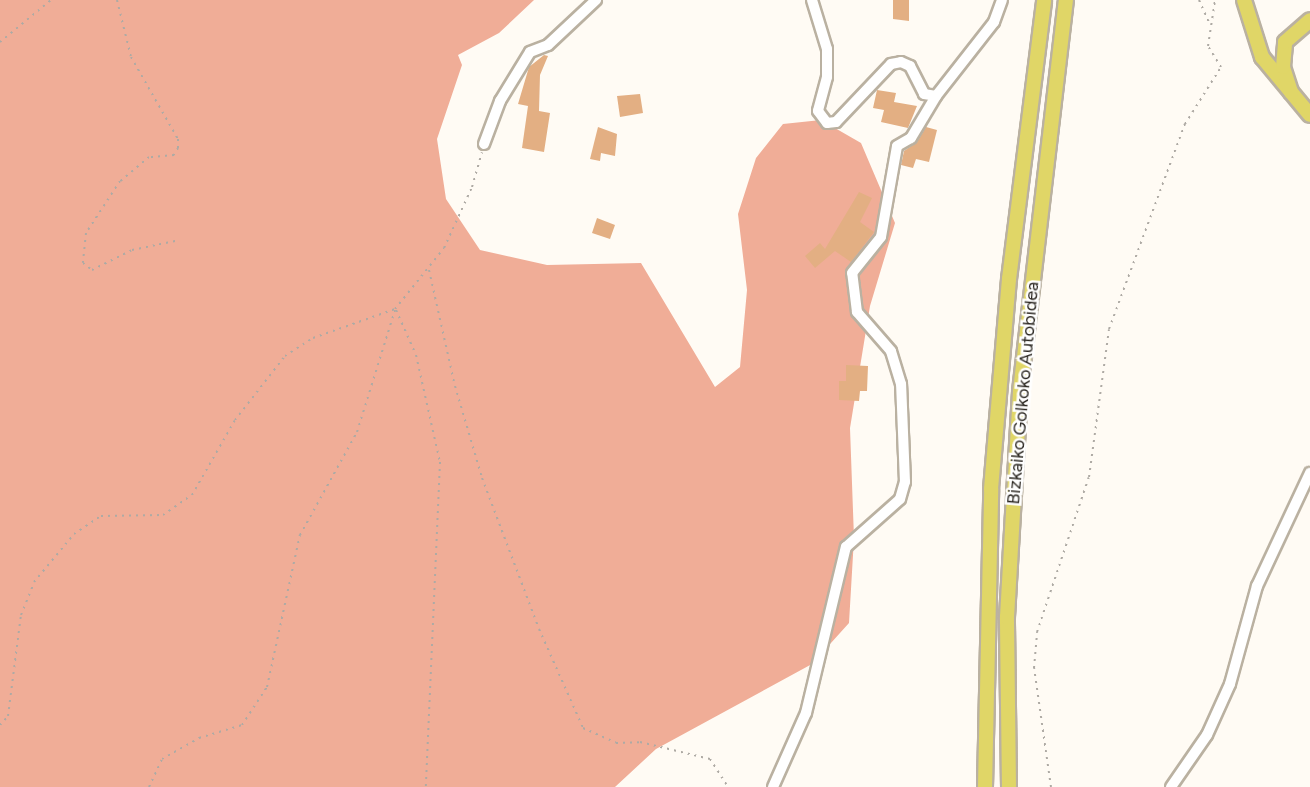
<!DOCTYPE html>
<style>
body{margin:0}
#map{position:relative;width:1310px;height:787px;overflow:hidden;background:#fffbf4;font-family:Figtree,sans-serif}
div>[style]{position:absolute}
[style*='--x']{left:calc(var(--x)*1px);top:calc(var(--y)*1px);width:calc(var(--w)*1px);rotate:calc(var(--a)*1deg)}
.forest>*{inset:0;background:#f0ad97}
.building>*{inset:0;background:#e3af83}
.path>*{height:2px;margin-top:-1px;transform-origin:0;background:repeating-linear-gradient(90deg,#aeaaa4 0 2px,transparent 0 7px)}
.roads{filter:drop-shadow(2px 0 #bab1a1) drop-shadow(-2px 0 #bab1a1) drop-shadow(0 2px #bab1a1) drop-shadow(0 -2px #bab1a1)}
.minor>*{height:10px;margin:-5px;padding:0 5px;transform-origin:5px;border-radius:5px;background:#fff}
.highway>*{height:14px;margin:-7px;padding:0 7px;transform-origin:7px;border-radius:7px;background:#e0d667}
span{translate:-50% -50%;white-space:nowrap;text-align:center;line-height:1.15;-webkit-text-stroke:5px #fff;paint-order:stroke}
.street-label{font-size:18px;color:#29251f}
</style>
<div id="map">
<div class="forest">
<div style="clip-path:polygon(0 0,534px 0,499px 33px,458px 55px,462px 65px,437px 139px,446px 199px,480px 250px,547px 265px,641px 263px,715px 387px,740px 367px,747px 290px,738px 214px,756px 158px,783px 124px,821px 120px,861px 143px,895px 223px,870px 306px,850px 428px,854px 538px,849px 623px,812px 664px,656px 749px,615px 787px,0 787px)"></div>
</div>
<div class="building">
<div style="clip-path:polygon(893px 0,909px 0,909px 21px,893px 19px)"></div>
<div style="clip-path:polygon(544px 55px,548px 56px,540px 75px,539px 111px,550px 113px,544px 152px,522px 148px,528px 106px,518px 104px,529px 67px)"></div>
<div style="clip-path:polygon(877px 90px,896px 93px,894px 102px,917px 106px,908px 128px,881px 122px,884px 110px,873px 108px)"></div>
<div style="clip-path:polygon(640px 94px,643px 113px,620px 117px,617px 96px)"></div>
<div style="clip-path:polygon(598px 127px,617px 134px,615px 156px,601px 153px,600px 161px,590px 159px)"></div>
<div style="clip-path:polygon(926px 127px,937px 130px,929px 162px,916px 159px,913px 168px,901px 165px,904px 151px,917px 142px)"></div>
<div style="clip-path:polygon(859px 192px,872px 198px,860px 222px,874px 232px,851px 262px,835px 251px,815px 268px,805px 256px,820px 243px,825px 249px)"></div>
<div style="clip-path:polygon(597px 218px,615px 225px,610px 239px,592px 233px)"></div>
<div style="clip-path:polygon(846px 365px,868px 366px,867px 391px,860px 391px,859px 401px,839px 400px,839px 381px,846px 381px)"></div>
</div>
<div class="path">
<div style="--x:117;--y:0;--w:59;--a:76.2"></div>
<div style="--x:131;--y:57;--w:95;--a:60.2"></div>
<div style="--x:178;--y:139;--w:9;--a:90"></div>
<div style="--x:178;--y:148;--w:8;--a:120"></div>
<div style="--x:174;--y:155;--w:25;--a:175"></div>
<div style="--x:149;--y:157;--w:38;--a:140"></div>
<div style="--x:120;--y:181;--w:62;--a:123.2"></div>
<div style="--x:86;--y:233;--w:30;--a:96"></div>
<div style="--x:83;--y:263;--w:11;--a:38"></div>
<div style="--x:92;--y:270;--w:45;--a:-26.6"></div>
<div style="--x:132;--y:250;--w:44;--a:-11.8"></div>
<div style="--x:1199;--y:0;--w:24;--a:66"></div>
<div style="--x:0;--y:42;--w:66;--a:-39.5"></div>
<div style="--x:429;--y:270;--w:119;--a:77.4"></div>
<div style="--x:455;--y:386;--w:96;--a:73.6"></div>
<div style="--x:482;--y:478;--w:161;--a:69.3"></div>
<div style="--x:539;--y:629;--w:108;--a:66"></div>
<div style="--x:583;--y:728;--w:36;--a:24"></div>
<div style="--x:616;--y:743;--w:24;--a:-2"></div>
<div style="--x:640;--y:742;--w:72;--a:13.7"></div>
<div style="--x:710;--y:759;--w:33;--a:57"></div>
<div style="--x:396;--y:310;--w:49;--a:66"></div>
<div style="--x:416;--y:355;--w:110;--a:77.4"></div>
<div style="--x:440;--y:462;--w:325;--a:92.5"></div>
<div style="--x:0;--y:725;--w:12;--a:-48"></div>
<div style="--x:8;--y:716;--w:102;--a:-82.7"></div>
<div style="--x:21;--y:615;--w:35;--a:-68"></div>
<div style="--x:34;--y:582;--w:62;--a:-50.2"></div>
<div style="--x:74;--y:534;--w:32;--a:-34"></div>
<div style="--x:101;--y:516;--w:62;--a:-0.9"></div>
<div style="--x:163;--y:515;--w:35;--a:-35"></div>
<div style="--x:192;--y:495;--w:86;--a:-60.2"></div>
<div style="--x:235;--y:420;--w:81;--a:-52"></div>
<div style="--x:285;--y:356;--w:33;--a:-33"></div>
<div style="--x:313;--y:338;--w:87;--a:-19.5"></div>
<div style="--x:395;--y:309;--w:78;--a:-51.2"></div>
<div style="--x:444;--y:248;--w:67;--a:-65.3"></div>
<div style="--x:472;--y:187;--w:36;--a:-74"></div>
<div style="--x:149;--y:787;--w:31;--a:-65"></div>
<div style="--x:162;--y:759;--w:43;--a:-29.6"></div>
<div style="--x:199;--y:738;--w:45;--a:-16.8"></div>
<div style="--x:242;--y:725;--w:45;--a:-56.7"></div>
<div style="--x:267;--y:687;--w:156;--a:-77.8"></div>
<div style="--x:300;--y:535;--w:118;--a:-61"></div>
<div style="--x:357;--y:432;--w:128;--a:-72.7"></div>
<div style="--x:1051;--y:787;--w:120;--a:-98.1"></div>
<div style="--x:1034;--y:668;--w:36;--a:-85"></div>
<div style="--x:1037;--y:632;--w:163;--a:-71.5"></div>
<div style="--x:1089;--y:477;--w:149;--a:-82.3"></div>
<div style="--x:1109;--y:329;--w:219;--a:-69.7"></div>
<div style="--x:1185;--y:124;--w:67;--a:-57.7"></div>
<div style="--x:1221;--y:67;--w:25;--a:-122"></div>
<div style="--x:1208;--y:46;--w:47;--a:-81.3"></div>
</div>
<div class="roads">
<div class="minor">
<div style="--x:812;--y:0;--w:51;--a:73"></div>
<div style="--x:827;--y:49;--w:28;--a:90"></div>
<div style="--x:827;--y:77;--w:35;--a:105"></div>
<div style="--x:818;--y:111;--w:15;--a:53"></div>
<div style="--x:827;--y:123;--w:9;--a:-6"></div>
<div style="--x:836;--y:122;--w:80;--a:-46.5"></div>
<div style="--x:891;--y:64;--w:10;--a:-11"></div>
<div style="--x:901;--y:62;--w:10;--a:24"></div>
<div style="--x:910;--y:66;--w:31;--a:63"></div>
<div style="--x:924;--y:94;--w:12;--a:9"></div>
<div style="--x:936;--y:96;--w:94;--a:-51.9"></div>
<div style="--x:994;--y:22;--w:23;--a:-70"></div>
<div style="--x:484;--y:144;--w:46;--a:-69.6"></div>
<div style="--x:500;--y:101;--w:57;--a:-58.5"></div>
<div style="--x:530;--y:52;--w:19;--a:-21"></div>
<div style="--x:548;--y:45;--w:66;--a:-43.2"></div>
<div style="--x:773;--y:787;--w:81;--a:-66"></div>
<div style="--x:806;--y:713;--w:171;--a:-76.5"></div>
<div style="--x:846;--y:547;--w:72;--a:-41.6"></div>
<div style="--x:900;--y:499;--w:18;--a:-74"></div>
<div style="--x:905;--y:482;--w:98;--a:-92.3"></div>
<div style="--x:901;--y:384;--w:34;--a:-107"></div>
<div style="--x:891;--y:351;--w:52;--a:-131.1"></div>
<div style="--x:857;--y:312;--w:39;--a:-97"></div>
<div style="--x:852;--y:273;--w:46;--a:-51.1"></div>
<div style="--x:881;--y:237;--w:92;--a:-80"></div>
<div style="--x:897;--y:146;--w:16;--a:-30"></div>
<div style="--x:911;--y:138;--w:49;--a:-59.2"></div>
<div style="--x:1171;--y:787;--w:63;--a:-55.3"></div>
<div style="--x:1207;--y:735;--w:56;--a:-65.7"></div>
<div style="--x:1230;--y:684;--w:102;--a:-74.6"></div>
<div style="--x:1257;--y:586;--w:125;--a:-64.9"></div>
</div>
<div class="highway">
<div style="--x:1244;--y:0;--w:60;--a:72.5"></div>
<div style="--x:1262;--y:57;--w:75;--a:50.4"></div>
<div style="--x:1291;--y:92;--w:26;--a:-108"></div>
<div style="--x:1283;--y:67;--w:25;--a:-85"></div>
<div style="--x:1285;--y:42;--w:33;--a:-41"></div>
<div style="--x:985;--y:787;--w:298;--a:-88.8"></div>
<div style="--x:991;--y:489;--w:211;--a:-85.1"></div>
<div style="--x:1009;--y:279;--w:281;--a:-82.8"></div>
<div style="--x:1009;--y:787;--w:170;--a:-90.7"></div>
<div style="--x:1007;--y:617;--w:226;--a:-86.7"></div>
<div style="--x:1020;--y:391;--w:394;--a:-83.3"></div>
</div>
</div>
<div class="street-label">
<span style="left:1023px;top:393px;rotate:-85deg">Bizkaiko Golkoko Autobidea</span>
</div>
</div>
